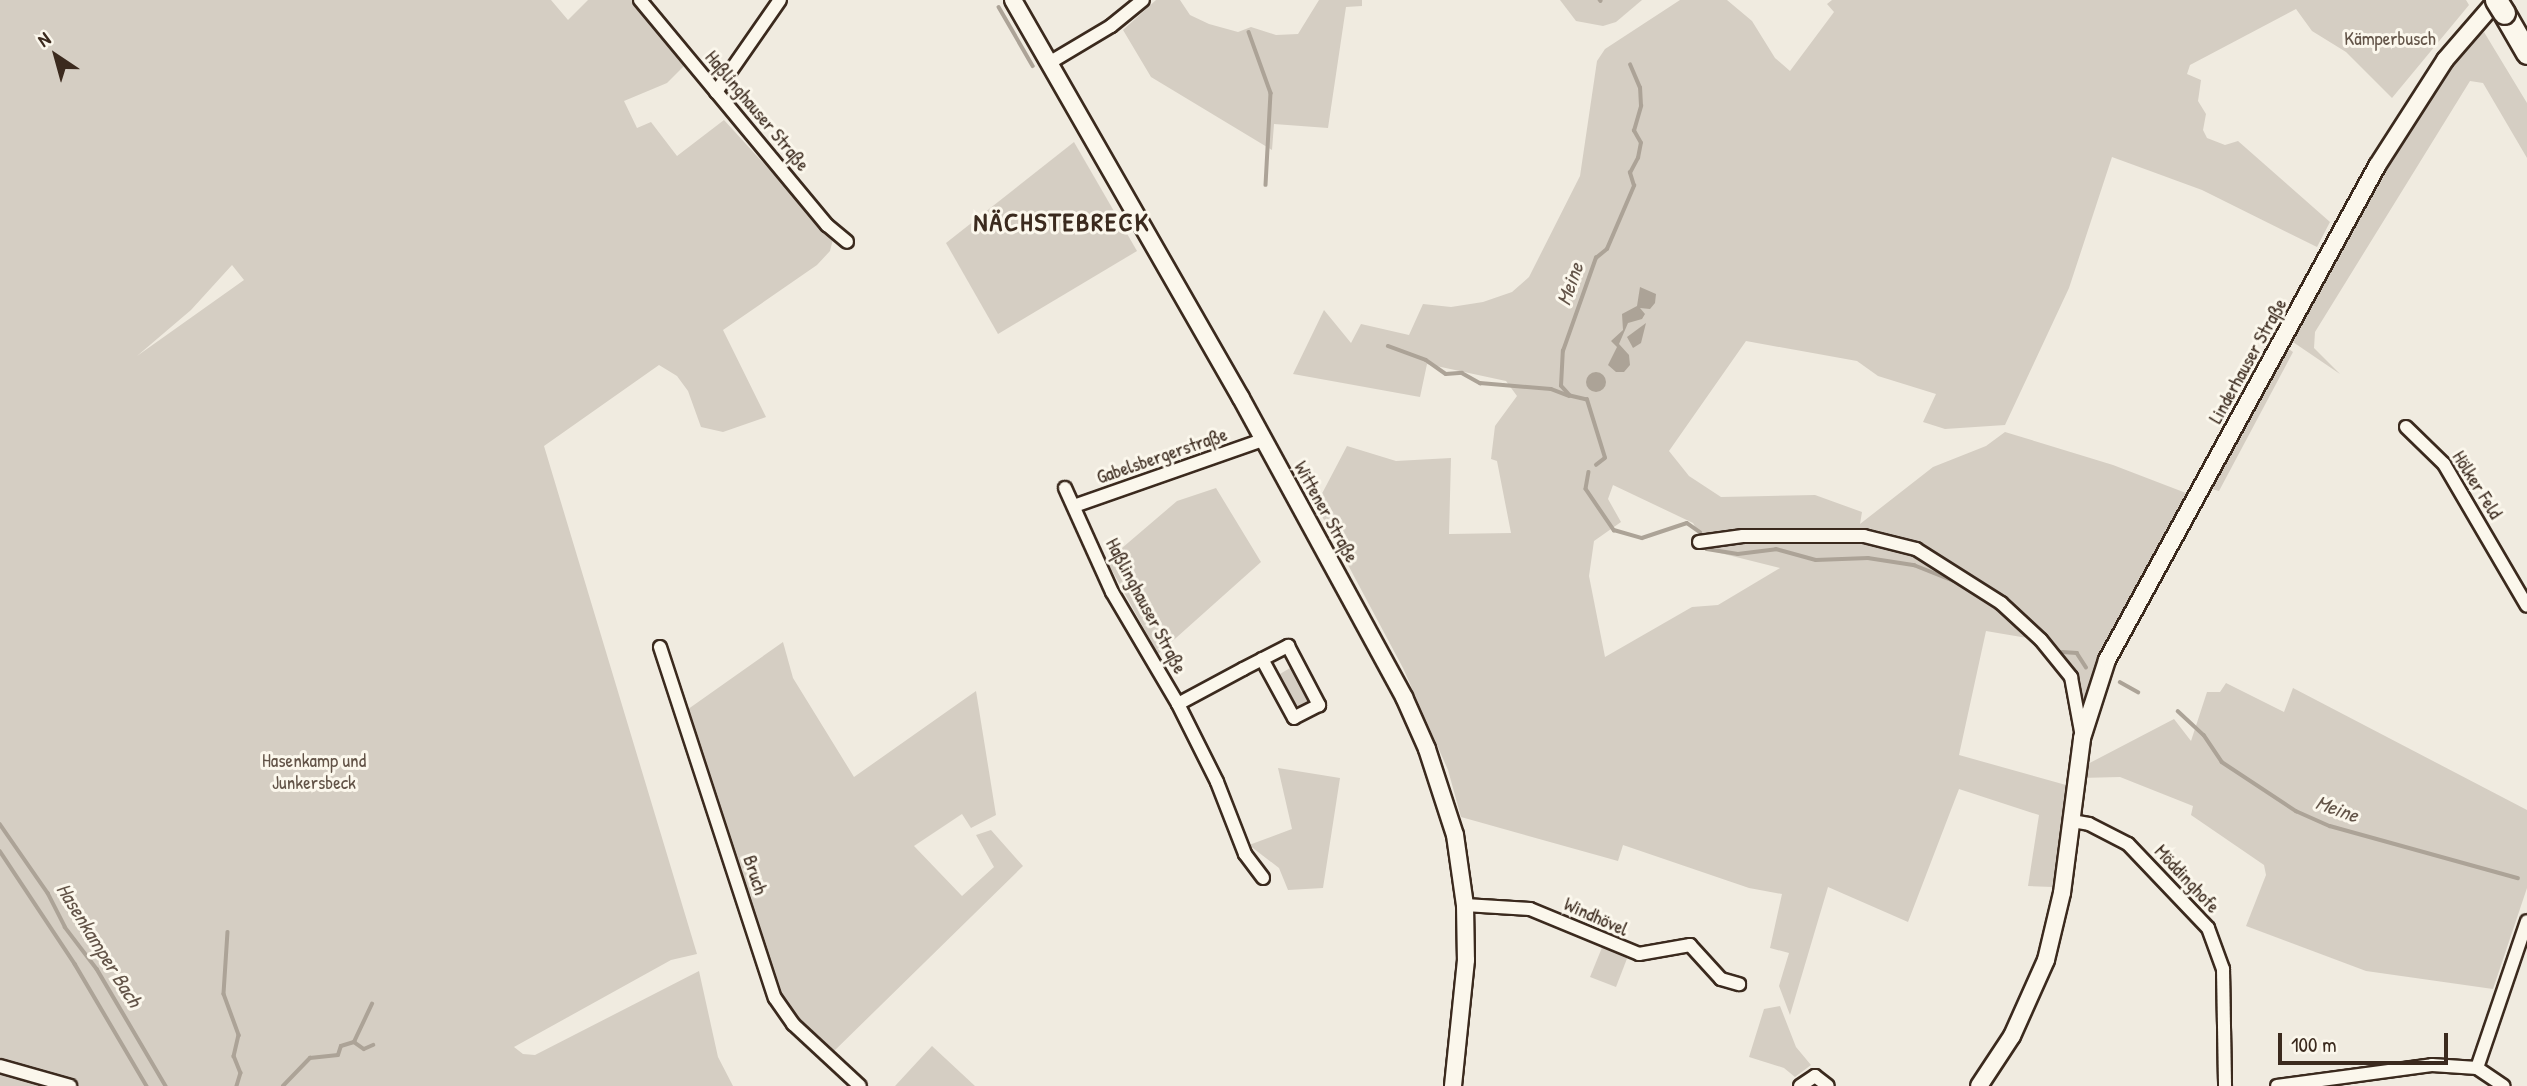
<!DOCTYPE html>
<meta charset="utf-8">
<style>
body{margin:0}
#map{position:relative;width:2527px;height:1086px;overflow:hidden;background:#f0ebe0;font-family:"Patrick Hand",sans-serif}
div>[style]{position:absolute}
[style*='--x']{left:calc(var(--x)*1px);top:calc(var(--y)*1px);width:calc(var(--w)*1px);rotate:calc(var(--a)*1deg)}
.green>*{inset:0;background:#d5cec3}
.water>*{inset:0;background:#aca397}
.round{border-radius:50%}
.stream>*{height:3.5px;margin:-1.75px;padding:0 1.75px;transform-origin:1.75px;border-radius:1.75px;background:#aca397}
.roads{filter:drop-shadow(2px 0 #3b2a1e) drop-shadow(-2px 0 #3b2a1e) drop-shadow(0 2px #3b2a1e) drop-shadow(0 -2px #3b2a1e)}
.minor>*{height:12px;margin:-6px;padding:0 6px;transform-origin:6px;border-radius:6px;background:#fbf7ec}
.secondary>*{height:16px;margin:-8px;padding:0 8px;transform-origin:8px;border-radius:8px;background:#fbf7ec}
.motorway>*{height:21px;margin:-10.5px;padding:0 10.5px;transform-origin:10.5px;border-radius:10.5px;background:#fbf7ec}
.bridges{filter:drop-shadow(2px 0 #3b2a1e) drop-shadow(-2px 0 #3b2a1e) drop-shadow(0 2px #3b2a1e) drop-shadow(0 -2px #3b2a1e)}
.motorway-bridge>*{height:21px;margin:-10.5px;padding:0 10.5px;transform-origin:10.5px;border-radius:10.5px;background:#fbf7ec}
span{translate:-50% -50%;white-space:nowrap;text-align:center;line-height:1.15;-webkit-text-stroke:6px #fbf7ec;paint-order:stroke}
.park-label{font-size:19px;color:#625347}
.street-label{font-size:19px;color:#3b2a1e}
.water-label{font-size:21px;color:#635448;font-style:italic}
.district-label{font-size:26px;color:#3b2a1e;font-weight:700;letter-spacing:2px}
.north{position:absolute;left:21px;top:21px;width:70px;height:70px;-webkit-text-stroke:5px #fbf7ec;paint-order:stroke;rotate:324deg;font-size:19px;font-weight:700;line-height:28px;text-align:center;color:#3b2a1e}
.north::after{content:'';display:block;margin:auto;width:24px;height:32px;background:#3b2a1e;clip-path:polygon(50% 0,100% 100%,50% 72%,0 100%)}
.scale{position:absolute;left:2278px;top:1033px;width:170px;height:32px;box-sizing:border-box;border:4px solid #3b2a1e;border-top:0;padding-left:9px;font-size:21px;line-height:24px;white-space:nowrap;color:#3b2a1e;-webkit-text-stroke:5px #fbf7ec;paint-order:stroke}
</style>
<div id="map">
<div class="green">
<div style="clip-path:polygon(evenodd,0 0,551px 0,568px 20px,588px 0,632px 0,684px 66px,667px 83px,624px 101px,637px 128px,651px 122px,677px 156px,724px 120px,833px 239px,830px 251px,817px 265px,723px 330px,766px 417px,723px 432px,701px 427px,688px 391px,677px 376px,659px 365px,544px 446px,697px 954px,671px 960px,514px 1047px,523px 1054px,535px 1055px,699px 971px,718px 1057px,733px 1086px,55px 1086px,37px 1082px,37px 1086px,0 1086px,0 0,232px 265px,244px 280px,137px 356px,191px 310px,232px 265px)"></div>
<div style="clip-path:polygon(1156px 0,1180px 0,1190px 15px,1209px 24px,1238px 32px,1251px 27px,1276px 35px,1298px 34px,1319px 0,1362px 0,1362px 6px,1346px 7px,1328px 128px,1274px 124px,1272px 150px,1151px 77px,1123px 30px)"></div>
<div style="clip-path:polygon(1560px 0,1642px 0,1616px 22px,1603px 26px,1576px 21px)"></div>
<div style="clip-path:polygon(evenodd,1680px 0,1727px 0,1752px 21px,1775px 58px,1790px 71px,1834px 12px,1827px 4px,1832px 0,2466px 0,2469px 5px,2392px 98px,2346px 52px,2312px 31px,2296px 9px,2190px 65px,2187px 74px,2201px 80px,2198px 101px,2206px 114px,2203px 130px,2207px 138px,2225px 145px,2238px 141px,2330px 222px,2317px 247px,2202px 190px,2112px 157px,2069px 288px,2005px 425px,1945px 429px,1923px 422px,1936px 394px,1878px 376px,1857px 361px,1746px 341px,1669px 451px,1689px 476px,1721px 497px,1815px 495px,1862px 512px,1860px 524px,1933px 467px,1986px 446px,2005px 432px,2113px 465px,2186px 493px,2118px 622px,2081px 717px,2080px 692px,2033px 639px,1986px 631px,1959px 755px,2066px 785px,2053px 887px,2028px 886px,2039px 815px,1959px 789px,1908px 922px,1828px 887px,1790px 1015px,1779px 986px,1789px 953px,1770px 948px,1782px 894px,1749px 888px,1623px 845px,1618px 861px,1461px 817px,1448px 770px,1403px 668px,1316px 505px,1347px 446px,1396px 461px,1451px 458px,1449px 534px,1511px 533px,1497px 461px,1491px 459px,1495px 426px,1517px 396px,1506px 381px,1427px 364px,1420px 397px,1293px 374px,1324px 310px,1351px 343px,1361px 324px,1409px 335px,1423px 304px,1451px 307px,1483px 302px,1512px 292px,1529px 277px,1580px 176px,1597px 61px,1605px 49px,1680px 0,1613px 485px,1693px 523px,1708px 550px,1780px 568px,1718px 605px,1692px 607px,1605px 657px,1589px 576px,1594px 541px,1621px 522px,1608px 499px,1613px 485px)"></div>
<div style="clip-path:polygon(2484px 32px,2527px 103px,2527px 158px,2483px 83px,2470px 81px,2315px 332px,2314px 348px,2340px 374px,2290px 340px,2421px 110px,2464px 49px)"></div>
<div style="clip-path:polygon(1074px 142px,1137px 251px,998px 334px,946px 243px)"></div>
<div style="clip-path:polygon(2286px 347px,2293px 352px,2219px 491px,2208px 488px)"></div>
<div style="clip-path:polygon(1216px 488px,1261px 562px,1158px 654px,1109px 565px,1118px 560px,1115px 554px,1177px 501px)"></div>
<div style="clip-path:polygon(783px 642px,793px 678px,854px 777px,976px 691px,996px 815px,971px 828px,962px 814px,914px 846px,962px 896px,994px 867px,976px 835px,991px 830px,1023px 866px,830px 1055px,793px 1018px,779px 996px,684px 712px)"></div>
<div style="clip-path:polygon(1295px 665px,1312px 698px,1309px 708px,1293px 710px,1275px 677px)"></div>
<div style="clip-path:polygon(2226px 683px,2284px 712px,2293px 688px,2527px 810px,2527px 888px,2493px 989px,2366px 971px,2246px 926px,2266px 875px,2264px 865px,2191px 815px,2193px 806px,2120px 777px,2080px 778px,2082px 767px,2174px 719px,2191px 741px,2207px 692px,2220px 692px)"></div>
<div style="clip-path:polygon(1278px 768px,1340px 778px,1323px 888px,1288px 890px,1279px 868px,1249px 845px,1292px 829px)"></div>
<div style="clip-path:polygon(1603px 945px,1628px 956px,1616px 987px,1590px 977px)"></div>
<div style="clip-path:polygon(1780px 1006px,1796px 1047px,1811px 1065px,1795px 1077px,1784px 1068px,1749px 1057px,1764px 1009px)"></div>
<div style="clip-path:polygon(932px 1046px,975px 1086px,895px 1086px)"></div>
</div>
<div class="water">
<div style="clip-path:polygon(1640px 287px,1656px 294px,1655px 303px,1650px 309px,1640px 308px,1645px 314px,1642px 319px,1628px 323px,1619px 344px,1629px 355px,1630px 365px,1624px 372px,1616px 372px,1608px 365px,1617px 347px,1611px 341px,1623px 330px,1622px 314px,1637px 306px)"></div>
<div style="clip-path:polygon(1646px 323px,1641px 343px,1633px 348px,1627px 337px)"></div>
<div class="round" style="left:1586px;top:372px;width:20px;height:20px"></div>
</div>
<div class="stream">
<div style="--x:1600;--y:0;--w:1;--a:45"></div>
<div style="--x:999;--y:7;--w:68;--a:60"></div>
<div style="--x:1249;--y:32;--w:65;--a:70.2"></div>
<div style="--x:1271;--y:93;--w:92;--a:93.1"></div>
<div style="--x:1388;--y:346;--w:40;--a:20.2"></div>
<div style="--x:1426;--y:360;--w:24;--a:35"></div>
<div style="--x:1446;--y:374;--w:16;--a:-4"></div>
<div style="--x:1462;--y:373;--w:21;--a:29"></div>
<div style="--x:1480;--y:383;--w:71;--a:4.8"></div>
<div style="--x:1551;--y:389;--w:19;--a:21"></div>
<div style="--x:1596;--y:465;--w:11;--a:-38"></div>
<div style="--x:1605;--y:458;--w:61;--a:-107.2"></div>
<div style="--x:1587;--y:400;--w:17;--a:-167"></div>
<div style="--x:1570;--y:396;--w:13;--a:-132"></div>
<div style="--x:1561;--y:386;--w:35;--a:-87"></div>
<div style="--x:1563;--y:351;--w:99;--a:-70.5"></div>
<div style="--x:1596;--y:258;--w:14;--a:-39"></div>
<div style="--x:1607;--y:249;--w:69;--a:-66.8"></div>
<div style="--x:1634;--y:186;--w:14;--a:-107"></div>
<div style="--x:1630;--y:173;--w:17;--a:-62"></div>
<div style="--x:1638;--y:158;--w:15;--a:-79"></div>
<div style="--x:1641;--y:143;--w:14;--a:-120"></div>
<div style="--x:1634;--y:131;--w:26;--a:-74"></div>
<div style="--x:1641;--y:106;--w:18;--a:-93"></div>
<div style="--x:1640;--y:88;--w:25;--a:-113"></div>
<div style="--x:1589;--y:472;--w:17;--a:100"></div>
<div style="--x:1586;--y:489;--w:50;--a:55.7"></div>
<div style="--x:1614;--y:530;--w:29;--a:16"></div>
<div style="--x:1642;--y:538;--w:47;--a:-18.4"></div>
<div style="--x:1687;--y:523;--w:16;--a:35"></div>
<div style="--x:1705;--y:545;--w:4;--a:63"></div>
<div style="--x:1707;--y:549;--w:31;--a:9"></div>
<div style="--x:1738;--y:554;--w:38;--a:-7"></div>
<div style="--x:1776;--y:549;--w:41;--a:15.4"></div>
<div style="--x:1816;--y:560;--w:52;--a:-2.2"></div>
<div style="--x:1868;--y:558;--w:47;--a:8.7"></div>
<div style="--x:1914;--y:565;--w:48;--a:21.8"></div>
<div style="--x:2062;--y:652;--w:15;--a:4"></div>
<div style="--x:2077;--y:653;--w:17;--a:57"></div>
<div style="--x:2120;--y:682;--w:21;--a:29"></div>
<div style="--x:2178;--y:711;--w:35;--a:43"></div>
<div style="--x:2204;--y:735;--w:32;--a:56"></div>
<div style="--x:2222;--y:762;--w:89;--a:33.5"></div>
<div style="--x:2296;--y:811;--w:37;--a:24"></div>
<div style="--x:2330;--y:826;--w:195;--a:15.5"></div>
<div style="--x:0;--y:824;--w:84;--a:55.2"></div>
<div style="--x:48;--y:893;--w:38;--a:63"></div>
<div style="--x:65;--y:927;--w:53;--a:52.7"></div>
<div style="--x:97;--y:969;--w:136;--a:59.5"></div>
<div style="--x:0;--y:851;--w:136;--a:56.4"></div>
<div style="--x:75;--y:964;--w:142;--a:59.5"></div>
<div style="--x:228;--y:932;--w:62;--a:93.7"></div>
<div style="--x:224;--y:994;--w:44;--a:69.9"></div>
<div style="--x:239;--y:1035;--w:22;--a:103"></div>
<div style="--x:234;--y:1056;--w:18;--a:68"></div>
<div style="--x:241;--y:1073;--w:14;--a:107"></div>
<div style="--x:354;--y:1042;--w:12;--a:35"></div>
<div style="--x:364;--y:1049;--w:10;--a:-24"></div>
<div style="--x:283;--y:1086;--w:39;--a:-46"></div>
<div style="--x:310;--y:1058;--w:28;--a:-6"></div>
<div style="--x:338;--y:1055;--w:9;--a:-72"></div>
<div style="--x:341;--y:1046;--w:14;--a:-17"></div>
<div style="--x:354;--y:1042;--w:42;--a:-64.7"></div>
</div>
<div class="roads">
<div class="minor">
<div style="--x:640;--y:0;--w:293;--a:50.3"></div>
<div style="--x:827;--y:225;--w:26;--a:40"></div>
<div style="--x:1049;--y:63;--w:72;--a:-30.8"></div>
<div style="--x:1111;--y:26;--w:41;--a:-39.1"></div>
<div style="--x:716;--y:92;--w:112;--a:-55.2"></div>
<div style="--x:2406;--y:427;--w:53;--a:44.2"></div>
<div style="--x:2444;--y:464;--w:164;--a:59.7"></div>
<div style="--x:1065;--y:488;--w:114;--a:65.7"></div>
<div style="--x:1112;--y:592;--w:130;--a:59.5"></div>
<div style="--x:1178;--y:704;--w:87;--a:63.4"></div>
<div style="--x:1217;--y:782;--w:77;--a:68.7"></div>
<div style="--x:1245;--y:854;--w:30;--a:53"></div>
<div style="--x:1074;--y:506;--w:199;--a:-19.3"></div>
<div style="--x:1699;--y:542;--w:44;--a:-7.8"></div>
<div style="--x:1743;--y:536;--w:121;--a:0"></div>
<div style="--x:1864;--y:536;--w:54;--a:14"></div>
<div style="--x:1916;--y:549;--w:101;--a:32.4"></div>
<div style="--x:2001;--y:603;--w:54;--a:42.8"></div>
<div style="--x:2041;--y:640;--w:48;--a:51"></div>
<div style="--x:2071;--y:677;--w:61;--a:79.6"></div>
<div style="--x:660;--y:647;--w:369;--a:71.9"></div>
<div style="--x:775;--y:998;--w:32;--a:55"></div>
<div style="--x:793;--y:1024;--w:91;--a:42.8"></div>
<div style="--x:1178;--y:704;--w:74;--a:-28.3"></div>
<div style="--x:1243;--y:669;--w:51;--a:-27.1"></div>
<div style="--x:1288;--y:646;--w:67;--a:62.3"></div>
<div style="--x:1319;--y:705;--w:28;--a:153"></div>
<div style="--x:1294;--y:718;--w:67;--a:-118.5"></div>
<div style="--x:2072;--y:821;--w:17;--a:10"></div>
<div style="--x:2089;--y:824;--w:44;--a:27.1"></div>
<div style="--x:2128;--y:844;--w:116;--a:46.4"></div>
<div style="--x:2208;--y:928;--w:44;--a:69.9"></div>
<div style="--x:2223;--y:969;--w:117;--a:89"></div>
<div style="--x:1465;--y:905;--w:65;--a:3.5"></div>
<div style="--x:1530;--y:909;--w:118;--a:22.4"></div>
<div style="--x:1639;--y:954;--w:52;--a:-10"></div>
<div style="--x:1690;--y:945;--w:46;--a:47.6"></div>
<div style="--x:1721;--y:979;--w:19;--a:16"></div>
<div style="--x:0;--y:1066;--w:73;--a:15.9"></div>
<div style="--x:2477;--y:1068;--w:155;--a:-71.2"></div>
<div style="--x:1800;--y:1086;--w:18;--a:-34"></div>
<div style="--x:1815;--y:1076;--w:16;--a:38"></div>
<div style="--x:2277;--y:1086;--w:156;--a:-7.7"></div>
<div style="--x:2432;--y:1065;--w:45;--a:3.8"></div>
<div style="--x:2477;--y:1068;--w:32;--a:34"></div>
</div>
<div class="secondary">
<div style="--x:1013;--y:0;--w:459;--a:60.2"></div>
<div style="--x:1241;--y:398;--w:341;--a:61.4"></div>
<div style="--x:1404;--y:697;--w:57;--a:66.1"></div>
<div style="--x:1427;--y:749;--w:90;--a:72"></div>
<div style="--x:1455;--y:835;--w:71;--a:81.9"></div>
<div style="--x:1465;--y:905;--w:55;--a:89"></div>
<div style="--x:1466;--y:960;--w:127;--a:95.9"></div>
<div style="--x:1979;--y:1086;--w:60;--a:-56.6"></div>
<div style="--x:2012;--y:1036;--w:83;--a:-65.9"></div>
<div style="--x:2046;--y:960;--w:69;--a:-76.6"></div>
<div style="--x:2062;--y:893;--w:156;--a:-82.6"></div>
<div style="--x:2082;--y:738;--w:82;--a:-72.2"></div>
<div style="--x:2107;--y:660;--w:563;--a:-61.34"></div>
<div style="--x:2377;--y:166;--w:126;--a:-57.3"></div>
<div style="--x:2445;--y:60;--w:79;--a:-49.1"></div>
</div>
<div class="motorway">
<div style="--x:2504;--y:13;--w:46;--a:60.1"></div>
</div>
</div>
<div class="bridges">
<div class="motorway-bridge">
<div style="--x:2496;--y:0;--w:15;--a:58"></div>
</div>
</div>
<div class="park-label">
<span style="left:2390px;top:39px">Kämperbusch</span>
<span style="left:314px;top:772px">Hasenkamp und<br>Junkersbeck</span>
</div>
<div class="street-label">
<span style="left:757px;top:111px;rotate:50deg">Haßlinghauser Straße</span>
<span style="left:2248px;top:361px;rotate:-61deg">Linderhauser Straße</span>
<span style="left:1162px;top:456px;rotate:-19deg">Gabelsbergerstraße</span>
<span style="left:2477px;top:485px;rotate:58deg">Hölker Feld</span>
<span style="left:1326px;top:512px;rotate:61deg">Wittener Straße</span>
<span style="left:1146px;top:606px;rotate:62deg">Haßlinghauser Straße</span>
<span style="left:755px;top:875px;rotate:72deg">Bruch</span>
<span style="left:2187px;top:879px;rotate:47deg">Möddinghofe</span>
<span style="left:1596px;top:917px;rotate:24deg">Windhövel</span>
</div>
<div class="water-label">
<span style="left:1570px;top:284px;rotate:-71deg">Meine</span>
<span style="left:2337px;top:809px;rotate:20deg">Meine</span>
<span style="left:99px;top:945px;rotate:58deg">Hasenkamper Bach</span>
</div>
<div class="district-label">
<span style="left:1062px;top:222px">NÄCHSTEBRECK</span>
</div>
<div class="north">N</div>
<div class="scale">100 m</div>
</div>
